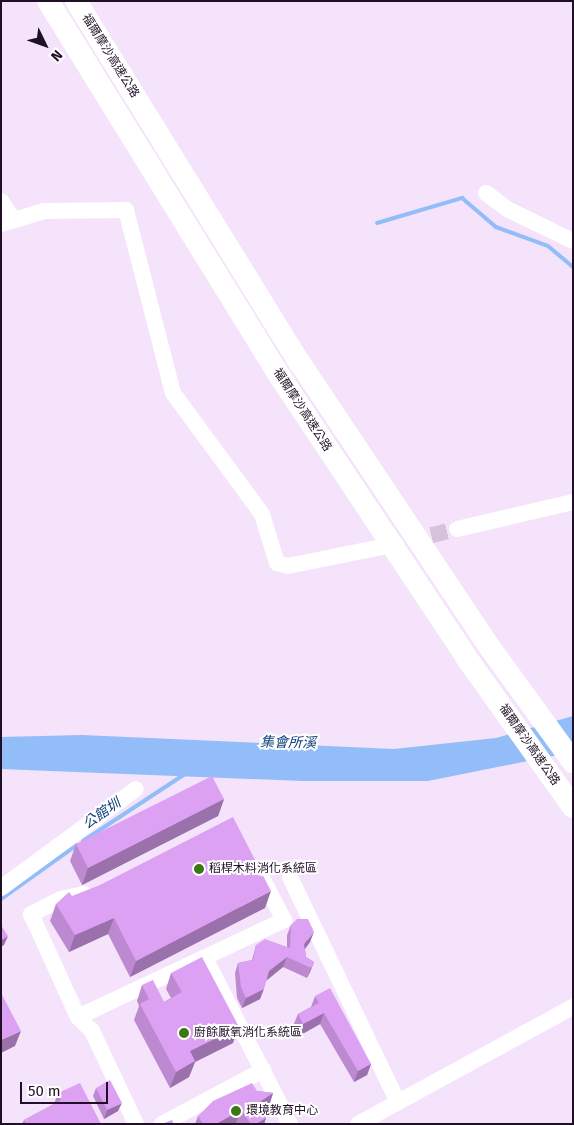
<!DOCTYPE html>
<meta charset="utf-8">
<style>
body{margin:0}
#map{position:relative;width:574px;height:1125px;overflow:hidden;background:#f4e3fb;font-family:"Fira Sans","Noto Sans TC",sans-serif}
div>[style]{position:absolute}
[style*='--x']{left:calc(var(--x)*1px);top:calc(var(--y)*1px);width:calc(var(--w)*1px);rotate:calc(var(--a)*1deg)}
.water>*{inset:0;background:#92bdf8}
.stream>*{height:4px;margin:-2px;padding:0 2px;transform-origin:2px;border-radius:2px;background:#92bdf8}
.minor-tunnel>*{height:16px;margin-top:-8px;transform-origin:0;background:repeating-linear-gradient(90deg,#d4c3db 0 16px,transparent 0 24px)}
.minor>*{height:16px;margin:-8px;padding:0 8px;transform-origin:8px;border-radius:8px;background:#fff}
.highway>*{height:22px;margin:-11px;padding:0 11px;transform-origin:11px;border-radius:11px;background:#fff}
.wall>*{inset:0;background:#bd8ad1}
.shaded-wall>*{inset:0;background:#9a71aa}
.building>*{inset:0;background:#dca1f3}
.dots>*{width:14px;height:14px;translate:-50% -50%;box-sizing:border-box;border:2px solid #fff;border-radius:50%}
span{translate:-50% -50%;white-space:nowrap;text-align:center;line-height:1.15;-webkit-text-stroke:4px #fff;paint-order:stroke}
.street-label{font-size:12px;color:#201026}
.poi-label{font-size:12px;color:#201026}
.left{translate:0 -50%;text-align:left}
.water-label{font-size:14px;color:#0c3e7a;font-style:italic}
.frame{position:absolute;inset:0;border:2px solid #201026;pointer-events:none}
.north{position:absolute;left:20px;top:20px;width:50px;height:50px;-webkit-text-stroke:4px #fff;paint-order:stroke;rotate:132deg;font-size:14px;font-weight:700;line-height:20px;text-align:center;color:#201026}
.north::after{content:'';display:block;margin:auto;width:18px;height:22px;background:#201026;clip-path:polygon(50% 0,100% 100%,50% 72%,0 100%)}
.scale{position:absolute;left:20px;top:1082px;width:88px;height:22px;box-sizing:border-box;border:2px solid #201026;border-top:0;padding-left:6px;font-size:15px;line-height:18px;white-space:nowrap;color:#201026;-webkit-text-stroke:4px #fff;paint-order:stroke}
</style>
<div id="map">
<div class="water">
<div style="clip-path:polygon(573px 716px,573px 752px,428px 781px,303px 781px,1px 769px,1px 737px,82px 735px,394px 749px,496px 738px)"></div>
</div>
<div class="stream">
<div style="--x:377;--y:223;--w:89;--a:-16.4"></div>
<div style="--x:462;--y:198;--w:45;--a:40.5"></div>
<div style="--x:496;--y:227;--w:55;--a:20.1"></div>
<div style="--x:548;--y:246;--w:33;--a:40"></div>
<div style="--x:83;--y:841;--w:122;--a:-33.3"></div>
<div style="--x:1;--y:899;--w:93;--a:-35.4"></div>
</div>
<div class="minor-tunnel">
<div style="--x:408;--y:541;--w:50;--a:-13.8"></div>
</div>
<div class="minor">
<div style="--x:486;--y:193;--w:26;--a:37"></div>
<div style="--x:507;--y:209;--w:73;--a:25.9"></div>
<div style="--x:1;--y:201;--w:23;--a:56"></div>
<div style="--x:1;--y:224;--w:45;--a:-16.8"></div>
<div style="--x:44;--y:211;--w:82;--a:-0.7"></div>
<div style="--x:126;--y:210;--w:189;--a:75.6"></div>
<div style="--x:173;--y:393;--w:150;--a:53.7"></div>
<div style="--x:262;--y:514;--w:51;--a:73"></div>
<div style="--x:277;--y:563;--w:11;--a:15"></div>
<div style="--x:288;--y:566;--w:110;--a:-11.5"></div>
<div style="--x:457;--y:529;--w:119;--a:-13.1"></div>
<div style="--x:290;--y:877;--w:250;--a:64.4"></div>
<div style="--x:1;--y:888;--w:167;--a:-36.3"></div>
<div style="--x:84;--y:894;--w:24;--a:168"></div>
<div style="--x:61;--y:899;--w:34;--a:153"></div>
<div style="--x:31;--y:914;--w:113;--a:65.5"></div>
<div style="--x:78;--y:1017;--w:20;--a:45"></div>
<div style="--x:92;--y:1031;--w:103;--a:64.7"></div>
<div style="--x:206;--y:960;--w:184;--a:62.9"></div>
<div style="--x:78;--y:1017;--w:228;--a:-25.2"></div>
<div style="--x:284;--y:920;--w:52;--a:-117.6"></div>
<div style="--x:162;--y:1124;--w:115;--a:-28.1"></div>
<div style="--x:358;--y:1124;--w:245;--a:-28.6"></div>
</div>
<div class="highway">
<div style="--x:48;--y:1;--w:436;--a:58.3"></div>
<div style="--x:277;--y:372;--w:342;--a:56.4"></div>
<div style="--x:466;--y:657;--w:184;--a:54.5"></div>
<div style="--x:76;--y:1;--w:426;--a:58.3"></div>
<div style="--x:300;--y:363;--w:339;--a:56.3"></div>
<div style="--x:488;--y:645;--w:145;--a:54"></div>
</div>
<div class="wall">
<div style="clip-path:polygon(224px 799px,218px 816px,82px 885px,70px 861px,76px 844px)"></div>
<div style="clip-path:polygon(72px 896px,265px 908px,130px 977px,108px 934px,69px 952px,50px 921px,56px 904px)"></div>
<div style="clip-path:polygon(291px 925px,310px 942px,305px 949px,306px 957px,314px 962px,310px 972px,307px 978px,283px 967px,266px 980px,260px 999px,242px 1008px,237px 998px,235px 973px,238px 963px,252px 960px,256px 945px,287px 947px,287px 935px)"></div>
<div style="clip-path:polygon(171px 973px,233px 1043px,195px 1062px,189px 1077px,170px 1088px,134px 1020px,139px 1006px,137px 1001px,142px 985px,164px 1002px,171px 998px,166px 989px)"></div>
<div style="clip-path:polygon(315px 996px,371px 1064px,367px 1075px,354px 1082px,320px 1024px,299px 1036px,293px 1026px,298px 1014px,311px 1007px)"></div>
<div style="clip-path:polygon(96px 1088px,118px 1111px,104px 1119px,93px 1096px)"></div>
<div style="clip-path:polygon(257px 1091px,273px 1093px,269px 1106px,263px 1109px,266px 1118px,264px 1124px,237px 1124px,236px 1123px,235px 1124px,195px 1124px,198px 1116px)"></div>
<div style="clip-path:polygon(58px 1093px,101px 1124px,22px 1124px,24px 1120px,54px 1104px)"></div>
</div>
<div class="shaded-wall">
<div style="clip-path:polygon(224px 799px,218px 816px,82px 885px,88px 868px)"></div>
<div style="clip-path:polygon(271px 891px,265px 908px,130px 977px,136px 961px)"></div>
<div style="clip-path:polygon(114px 918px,108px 934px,69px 952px,75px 935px)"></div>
<div style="clip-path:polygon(314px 932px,310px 942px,301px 954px,304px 944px)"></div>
<div style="clip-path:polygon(8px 936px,4px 945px,1px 947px,1px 940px)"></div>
<div style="clip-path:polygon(287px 957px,283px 967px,266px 981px,269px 971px)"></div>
<div style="clip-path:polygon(314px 962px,310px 972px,307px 978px,311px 968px)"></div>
<div style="clip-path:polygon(264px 989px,260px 999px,242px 1008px,246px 998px)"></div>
<div style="clip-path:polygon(324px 1013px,320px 1024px,299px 1036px,303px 1024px)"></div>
<div style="clip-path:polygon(239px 1027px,233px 1043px,195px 1062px,189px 1077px,170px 1088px,176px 1072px,190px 1051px)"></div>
<div style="clip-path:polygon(21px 1031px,15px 1046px,1px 1053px,1px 1040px)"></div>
<div style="clip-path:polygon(371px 1064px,367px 1075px,354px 1082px,358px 1071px)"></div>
<div style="clip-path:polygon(273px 1093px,269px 1106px,257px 1113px,261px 1101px)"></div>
<div style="clip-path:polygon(122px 1103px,118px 1111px,104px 1119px,107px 1110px)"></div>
<div style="clip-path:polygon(241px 1110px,236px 1123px,235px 1124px,216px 1124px)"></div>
<div style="clip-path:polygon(266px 1118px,264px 1124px,256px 1124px)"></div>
</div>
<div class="building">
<div style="clip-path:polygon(212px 776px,224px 799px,88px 868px,76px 844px)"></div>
<div style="clip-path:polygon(233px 817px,271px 891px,136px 961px,114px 918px,75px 935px,56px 904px,69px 892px,72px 896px,100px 885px)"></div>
<div style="clip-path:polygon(297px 919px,308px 919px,314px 932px,304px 944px,306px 957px,314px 962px,311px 968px,287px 957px,269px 971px,264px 989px,246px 998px,241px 987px,238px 963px,253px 960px,256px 945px,265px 939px,290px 948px,291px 925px)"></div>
<div style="clip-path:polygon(1px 925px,8px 936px,1px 940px)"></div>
<div style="clip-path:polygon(202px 957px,239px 1027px,190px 1051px,195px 1061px,176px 1072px,140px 1004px,149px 999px,142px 985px,153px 980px,164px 1002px,182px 992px,171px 973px)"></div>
<div style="clip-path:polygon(330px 988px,371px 1064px,358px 1071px,324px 1013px,303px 1024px,298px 1014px,319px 1003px,315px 996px)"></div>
<div style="clip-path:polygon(1px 993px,21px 1031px,1px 1040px)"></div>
<div style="clip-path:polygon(110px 1080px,122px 1103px,107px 1110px,96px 1088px)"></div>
<div style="clip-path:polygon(80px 1083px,101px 1124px,26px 1124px,24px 1120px,61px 1100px,58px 1093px)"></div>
<div style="clip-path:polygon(252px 1083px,257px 1091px,273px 1093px,261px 1101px,266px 1118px,256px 1124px,251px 1124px,241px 1110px,216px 1124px,203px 1124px,198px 1116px,213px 1101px)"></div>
<div style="clip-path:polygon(172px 1120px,174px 1124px,162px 1124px)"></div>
</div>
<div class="dots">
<div style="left:199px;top:869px;background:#3b7812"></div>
<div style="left:184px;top:1033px;background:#3b7812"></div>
<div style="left:236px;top:1111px;background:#3b7812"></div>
</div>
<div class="street-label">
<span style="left:110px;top:56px;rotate:58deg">福爾摩沙高速公路</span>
<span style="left:302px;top:410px;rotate:57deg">福爾摩沙高速公路</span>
<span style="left:529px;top:745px;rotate:55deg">福爾摩沙高速公路</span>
</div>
<div class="poi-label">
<span class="left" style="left:209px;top:869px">稻桿木料消化系統區</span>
<span class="left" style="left:194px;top:1033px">廚餘厭氧消化系統區</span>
<span class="left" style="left:246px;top:1111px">環境教育中心</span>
</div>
<div class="water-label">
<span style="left:288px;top:743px;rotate:1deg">集會所溪</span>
<span style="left:102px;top:814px;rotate:-35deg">公館圳</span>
</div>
<div class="frame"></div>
<div class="north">N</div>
<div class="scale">50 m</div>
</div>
